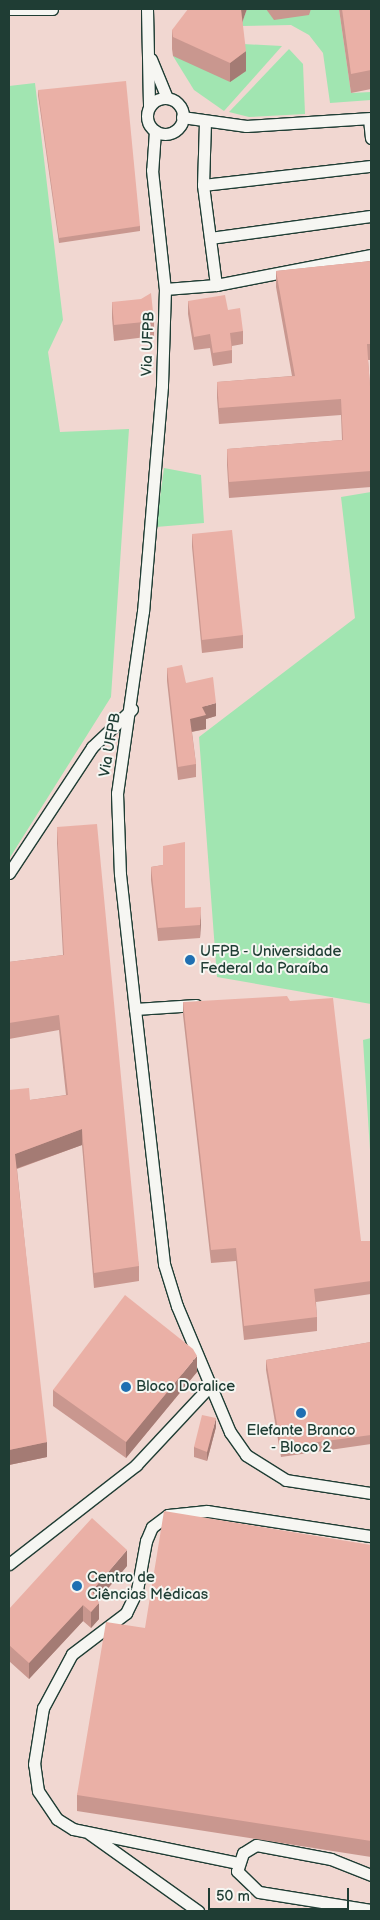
<!DOCTYPE html>
<meta charset="utf-8">
<style>
body{margin:0}
#map{position:relative;width:380px;height:1920px;overflow:hidden;background:#f4e8e3;font-family:"Balsamiq Sans",sans-serif}
div>[style]{position:absolute}
[style*='--x']{left:calc(var(--x)*1px);top:calc(var(--y)*1px);width:calc(var(--w)*1px);rotate:calc(var(--a)*1deg)}
.built>*{inset:0;background:#f1d7d1}
.green>*{inset:0;background:#a1e5b1}
.roads{filter:drop-shadow(1px 0 #1f3d34) drop-shadow(-1px 0 #1f3d34) drop-shadow(0 1px #1f3d34) drop-shadow(0 -1px #1f3d34)}
.service>*{height:11px;margin:-5.5px;padding:0 5.5px;transform-origin:5.5px;border-radius:5.5px;background:#f6f6f2}
.service>.ring{margin:-5.5px;padding:0;box-sizing:content-box;background:none;border:11px solid #f6f6f2;border-radius:50%}
.wall>*{inset:0;background:#c9978f}
.shaded-wall>*{inset:0;background:#a47b74}
.building>*{inset:0;background:#eab0a6}
.dots>*{width:14px;height:14px;translate:-50% -50%;box-sizing:border-box;border:2px solid #f6f6f2;border-radius:50%}
span{translate:-50% -50%;white-space:nowrap;text-align:center;line-height:1.15;-webkit-text-stroke:4px #f6f6f2;paint-order:stroke}
.street-label{font-size:15px;color:#1f3d34}
.poi-label{font-size:15px;color:#1f3d34}
.left{translate:0 -50%;text-align:left}
.frame{position:absolute;inset:0;border:10px solid #1f3d34;pointer-events:none}
.scale{position:absolute;left:208px;top:1888px;width:141px;height:22px;box-sizing:border-box;border:2px solid #1f3d34;border-top:0;padding-left:6px;font-size:15px;line-height:18px;white-space:nowrap;color:#1f3d34;-webkit-text-stroke:4px #f6f6f2;paint-order:stroke}
</style>
<div id="map">
<div class="built">
<div style="clip-path:polygon(9px 9px,371px 9px,371px 1911px,9px 1911px)"></div>
</div>
<div class="green">
<div style="clip-path:polygon(247px 9px,339px 9px,351px 93px,371px 92px,371px 100px,330px 103px,323px 53px,309px 35px,291px 25px,241px 26px)"></div>
<div style="clip-path:polygon(243px 44px,282px 46px,224px 111px,194px 90px,173px 56px)"></div>
<div style="clip-path:polygon(289px 49px,303px 64px,305px 114px,249px 117px,229px 112px)"></div>
<div style="clip-path:polygon(35px 83px,63px 320px,48px 352px,60px 432px,129px 429px,111px 697px,9px 859px,9px 86px)"></div>
<div style="clip-path:polygon(164px 468px,201px 475px,204px 523px,156px 527px)"></div>
<div style="clip-path:polygon(371px 492px,371px 1004px,217px 977px,199px 737px,355px 618px,341px 497px)"></div>
<div style="clip-path:polygon(371px 1038px,371px 1166px,363px 1040px)"></div>
</div>
<div class="roads">
<div class="service">
<div style="--x:9;--y:9;--w:43;--a:0"></div>
<div style="--x:147;--y:9;--w:98;--a:88.8"></div>
<div style="--x:151;--y:59;--w:42;--a:67.7"></div>
<div class="ring" style="left:147px;top:98px;width:25px;height:25px"></div>
<div style="--x:182;--y:117;--w:65;--a:8"></div>
<div style="--x:246;--y:126;--w:125;--a:-3.7"></div>
<div style="--x:369;--y:119;--w:19;--a:84"></div>
<div style="--x:205;--y:122;--w:63;--a:91.8"></div>
<div style="--x:203;--y:185;--w:101;--a:82.6"></div>
<div style="--x:155;--y:131;--w:39;--a:94"></div>
<div style="--x:152;--y:170;--w:120;--a:83.8"></div>
<div style="--x:165;--y:289;--w:97;--a:91.8"></div>
<div style="--x:162;--y:386;--w:226;--a:94.8"></div>
<div style="--x:143;--y:611;--w:184;--a:98.1"></div>
<div style="--x:117;--y:793;--w:81;--a:87.9"></div>
<div style="--x:120;--y:874;--w:136;--a:83.7"></div>
<div style="--x:135;--y:1009;--w:61;--a:-3.8"></div>
<div style="--x:203;--y:185;--w:169;--a:-6.5"></div>
<div style="--x:210;--y:238;--w:162;--a:-7.8"></div>
<div style="--x:165;--y:289;--w:51;--a:-4.5"></div>
<div style="--x:216;--y:285;--w:158;--a:-11"></div>
<div style="--x:9;--y:873;--w:151;--a:-56.6"></div>
<div style="--x:92;--y:747;--w:55;--a:-43.5"></div>
<div style="--x:135;--y:1009;--w:257;--a:83.5"></div>
<div style="--x:164;--y:1264;--w:44;--a:72.8"></div>
<div style="--x:177;--y:1306;--w:137;--a:67.2"></div>
<div style="--x:230;--y:1432;--w:28;--a:55"></div>
<div style="--x:246;--y:1455;--w:47;--a:32"></div>
<div style="--x:286;--y:1480;--w:86;--a:8.7"></div>
<div style="--x:9;--y:1564;--w:161;--a:-37.9"></div>
<div style="--x:136;--y:1465;--w:107;--a:-46.9"></div>
<div style="--x:90;--y:1834;--w:133;--a:35.5"></div>
<div style="--x:238;--y:1863;--w:168;--a:-168.4"></div>
<div style="--x:73;--y:1829;--w:19;--a:-148"></div>
<div style="--x:57;--y:1819;--w:34;--a:-124"></div>
<div style="--x:38;--y:1791;--w:27;--a:-98"></div>
<div style="--x:34;--y:1764;--w:57;--a:-80.9"></div>
<div style="--x:43;--y:1708;--w:61;--a:-61.8"></div>
<div style="--x:72;--y:1654;--w:68;--a:-37.2"></div>
<div style="--x:126;--y:1613;--w:25;--a:-64"></div>
<div style="--x:137;--y:1590;--w:50;--a:-79.6"></div>
<div style="--x:146;--y:1541;--w:15;--a:-67"></div>
<div style="--x:152;--y:1527;--w:20;--a:-37"></div>
<div style="--x:168;--y:1515;--w:39;--a:-6"></div>
<div style="--x:207;--y:1511;--w:166;--a:8.7"></div>
<div style="--x:371;--y:1875;--w:43;--a:-158.2"></div>
<div style="--x:331;--y:1859;--w:76;--a:-169.4"></div>
<div style="--x:256;--y:1845;--w:15;--a:148"></div>
<div style="--x:243;--y:1853;--w:19;--a:108"></div>
<div style="--x:237;--y:1871;--w:30;--a:44"></div>
<div style="--x:259;--y:1892;--w:113;--a:9.1"></div>
</div>
</div>
<div class="wall">
<div style="clip-path:polygon(266px 9px,311px 9px,309px 15px,274px 20px)"></div>
<div style="clip-path:polygon(339px 9px,371px 9px,371px 89px,351px 93px)"></div>
<div style="clip-path:polygon(242px 22px,246px 71px,230px 82px,173px 56px,172px 49px,172px 30px)"></div>
<div style="clip-path:polygon(38px 90px,140px 226px,140px 231px,59px 243px,38px 95px)"></div>
<div style="clip-path:polygon(371px 261px,371px 360px,368px 360px,371px 400px,371px 487px,229px 498px,227px 465px,227px 449px,342px 440px,341px 415px,219px 424px,217px 398px,217px 382px,292px 376px,276px 287px,276px 271px)"></div>
<div style="clip-path:polygon(188px 301px,228px 310px,243px 331px,243px 344px,232px 346px,232px 363px,213px 366px,210px 348px,194px 350px,188px 314px)"></div>
<div style="clip-path:polygon(112px 302px,154px 321px,154px 336px,114px 341px,112px 318px)"></div>
<div style="clip-path:polygon(192px 534px,243px 635px,243px 648px,202px 653px,192px 547px)"></div>
<div style="clip-path:polygon(167px 668px,186px 683px,216px 716px,206px 719px,206px 729px,192px 732px,196px 764px,196px 777px,178px 780px,167px 681px)"></div>
<div style="clip-path:polygon(57px 827px,139px 1266px,139px 1281px,94px 1288px,82px 1145px,17px 1169px,47px 1457px,9px 1465px,9px 1090px,30px 1100px,66px 1095px,59px 1030px,9px 1039px,9px 962px,63px 955px,57px 843px)"></div>
<div style="clip-path:polygon(163px 865px,185px 908px,201px 920px,200px 938px,158px 941px,151px 880px,151px 867px)"></div>
<div style="clip-path:polygon(183px 1002px,361px 1241px,371px 1241px,371px 1294px,316px 1302px,317px 1317px,317px 1331px,244px 1340px,236px 1261px,211px 1263px,183px 1015px)"></div>
<div style="clip-path:polygon(371px 1342px,371px 1444px,281px 1457px,266px 1370px,266px 1360px)"></div>
<div style="clip-path:polygon(197px 1372px,126px 1458px,53px 1406px,53px 1390px)"></div>
<div style="clip-path:polygon(216px 1427px,207px 1461px,194px 1457px,194px 1447px)"></div>
<div style="clip-path:polygon(371px 1545px,371px 1857px,77px 1811px,77px 1795px,145px 1628px)"></div>
<div style="clip-path:polygon(127px 1566px,98px 1600px,99px 1619px,91px 1628px,83px 1621px,29px 1679px,9px 1661px,9px 1609px)"></div>
</div>
<div class="shaded-wall">
<div style="clip-path:polygon(241px 9px,247px 9px,241px 26px)"></div>
<div style="clip-path:polygon(246px 51px,246px 71px,230px 82px,230px 63px)"></div>
<div style="clip-path:polygon(216px 703px,216px 716px,206px 719px,206px 729px,190px 732px,190px 719px,202px 707px)"></div>
<div style="clip-path:polygon(201px 907px,201px 920px,200px 938px,200px 925px)"></div>
<div style="clip-path:polygon(82px 1129px,82px 1145px,15px 1169px,15px 1154px)"></div>
<div style="clip-path:polygon(197px 1356px,197px 1372px,126px 1458px,126px 1442px)"></div>
<div style="clip-path:polygon(216px 1418px,216px 1427px,207px 1461px,207px 1452px)"></div>
<div style="clip-path:polygon(47px 1442px,47px 1457px,9px 1465px,9px 1450px)"></div>
<div style="clip-path:polygon(127px 1550px,127px 1566px,92px 1607px,92px 1591px)"></div>
<div style="clip-path:polygon(99px 1603px,99px 1619px,91px 1628px,91px 1612px)"></div>
<div style="clip-path:polygon(83px 1605px,83px 1621px,29px 1679px,29px 1663px)"></div>
</div>
<div class="building">
<div style="clip-path:polygon(188px 9px,241px 9px,246px 51px,230px 63px,173px 37px,172px 30px)"></div>
<div style="clip-path:polygon(342px 9px,371px 9px,371px 70px,351px 74px)"></div>
<div style="clip-path:polygon(126px 81px,140px 226px,59px 238px,38px 90px)"></div>
<div style="clip-path:polygon(371px 261px,371px 344px,367px 344px,371px 400px,371px 471px,229px 482px,227px 449px,343px 440px,341px 399px,219px 408px,217px 382px,295px 376px,276px 271px)"></div>
<div style="clip-path:polygon(151px 293px,154px 321px,114px 325px,112px 302px,141px 299px)"></div>
<div style="clip-path:polygon(225px 295px,228px 310px,240px 308px,243px 331px,230px 333px,232px 350px,213px 353px,210px 334px,194px 337px,188px 301px)"></div>
<div style="clip-path:polygon(232px 530px,243px 635px,202px 640px,192px 534px)"></div>
<div style="clip-path:polygon(182px 665px,186px 683px,213px 677px,216px 703px,202px 707px,206px 715px,190px 719px,196px 764px,178px 767px,167px 668px)"></div>
<div style="clip-path:polygon(97px 824px,139px 1266px,94px 1273px,82px 1129px,15px 1154px,47px 1442px,9px 1450px,9px 1090px,29px 1088px,30px 1100px,68px 1095px,59px 1015px,9px 1023px,9px 962px,64px 955px,57px 827px)"></div>
<div style="clip-path:polygon(185px 842px,185px 908px,201px 907px,200px 925px,158px 928px,151px 867px,163px 865px,163px 846px)"></div>
<div style="clip-path:polygon(287px 996px,290px 1001px,333px 998px,361px 1241px,371px 1241px,371px 1281px,314px 1289px,317px 1317px,244px 1326px,236px 1248px,211px 1250px,183px 1002px)"></div>
<div style="clip-path:polygon(125px 1295px,193px 1349px,197px 1356px,126px 1442px,53px 1390px)"></div>
<div style="clip-path:polygon(371px 1342px,371px 1435px,281px 1447px,266px 1360px)"></div>
<div style="clip-path:polygon(202px 1415px,216px 1418px,207px 1452px,194px 1447px)"></div>
<div style="clip-path:polygon(164px 1511px,371px 1545px,371px 1841px,77px 1795px,106px 1622px,145px 1628px)"></div>
<div style="clip-path:polygon(92px 1518px,127px 1550px,92px 1591px,99px 1603px,91px 1612px,83px 1605px,29px 1663px,9px 1645px,9px 1609px)"></div>
</div>
<div class="dots">
<div style="left:190px;top:960px;background:#1f6fb2"></div>
<div style="left:126px;top:1387px;background:#1f6fb2"></div>
<div style="left:301px;top:1413px;background:#1f6fb2"></div>
<div style="left:77px;top:1586px;background:#1f6fb2"></div>
</div>
<div class="street-label">
<span style="left:148px;top:344px;rotate:-88deg">Via UFPB</span>
<span style="left:110px;top:745px;rotate:-80deg">Via UFPB</span>
</div>
<div class="poi-label">
<span class="left" style="left:200px;top:960px">UFPB - Universidade<br>Federal da Paraíba</span>
<span class="left" style="left:136px;top:1387px">Bloco Doralice</span>
<span style="left:301px;top:1439px">Elefante Branco<br>- Bloco 2</span>
<span class="left" style="left:87px;top:1586px">Centro de<br>Ciências Médicas</span>
</div>
<div class="frame"></div>
<div class="scale">50 m</div>
</div>
